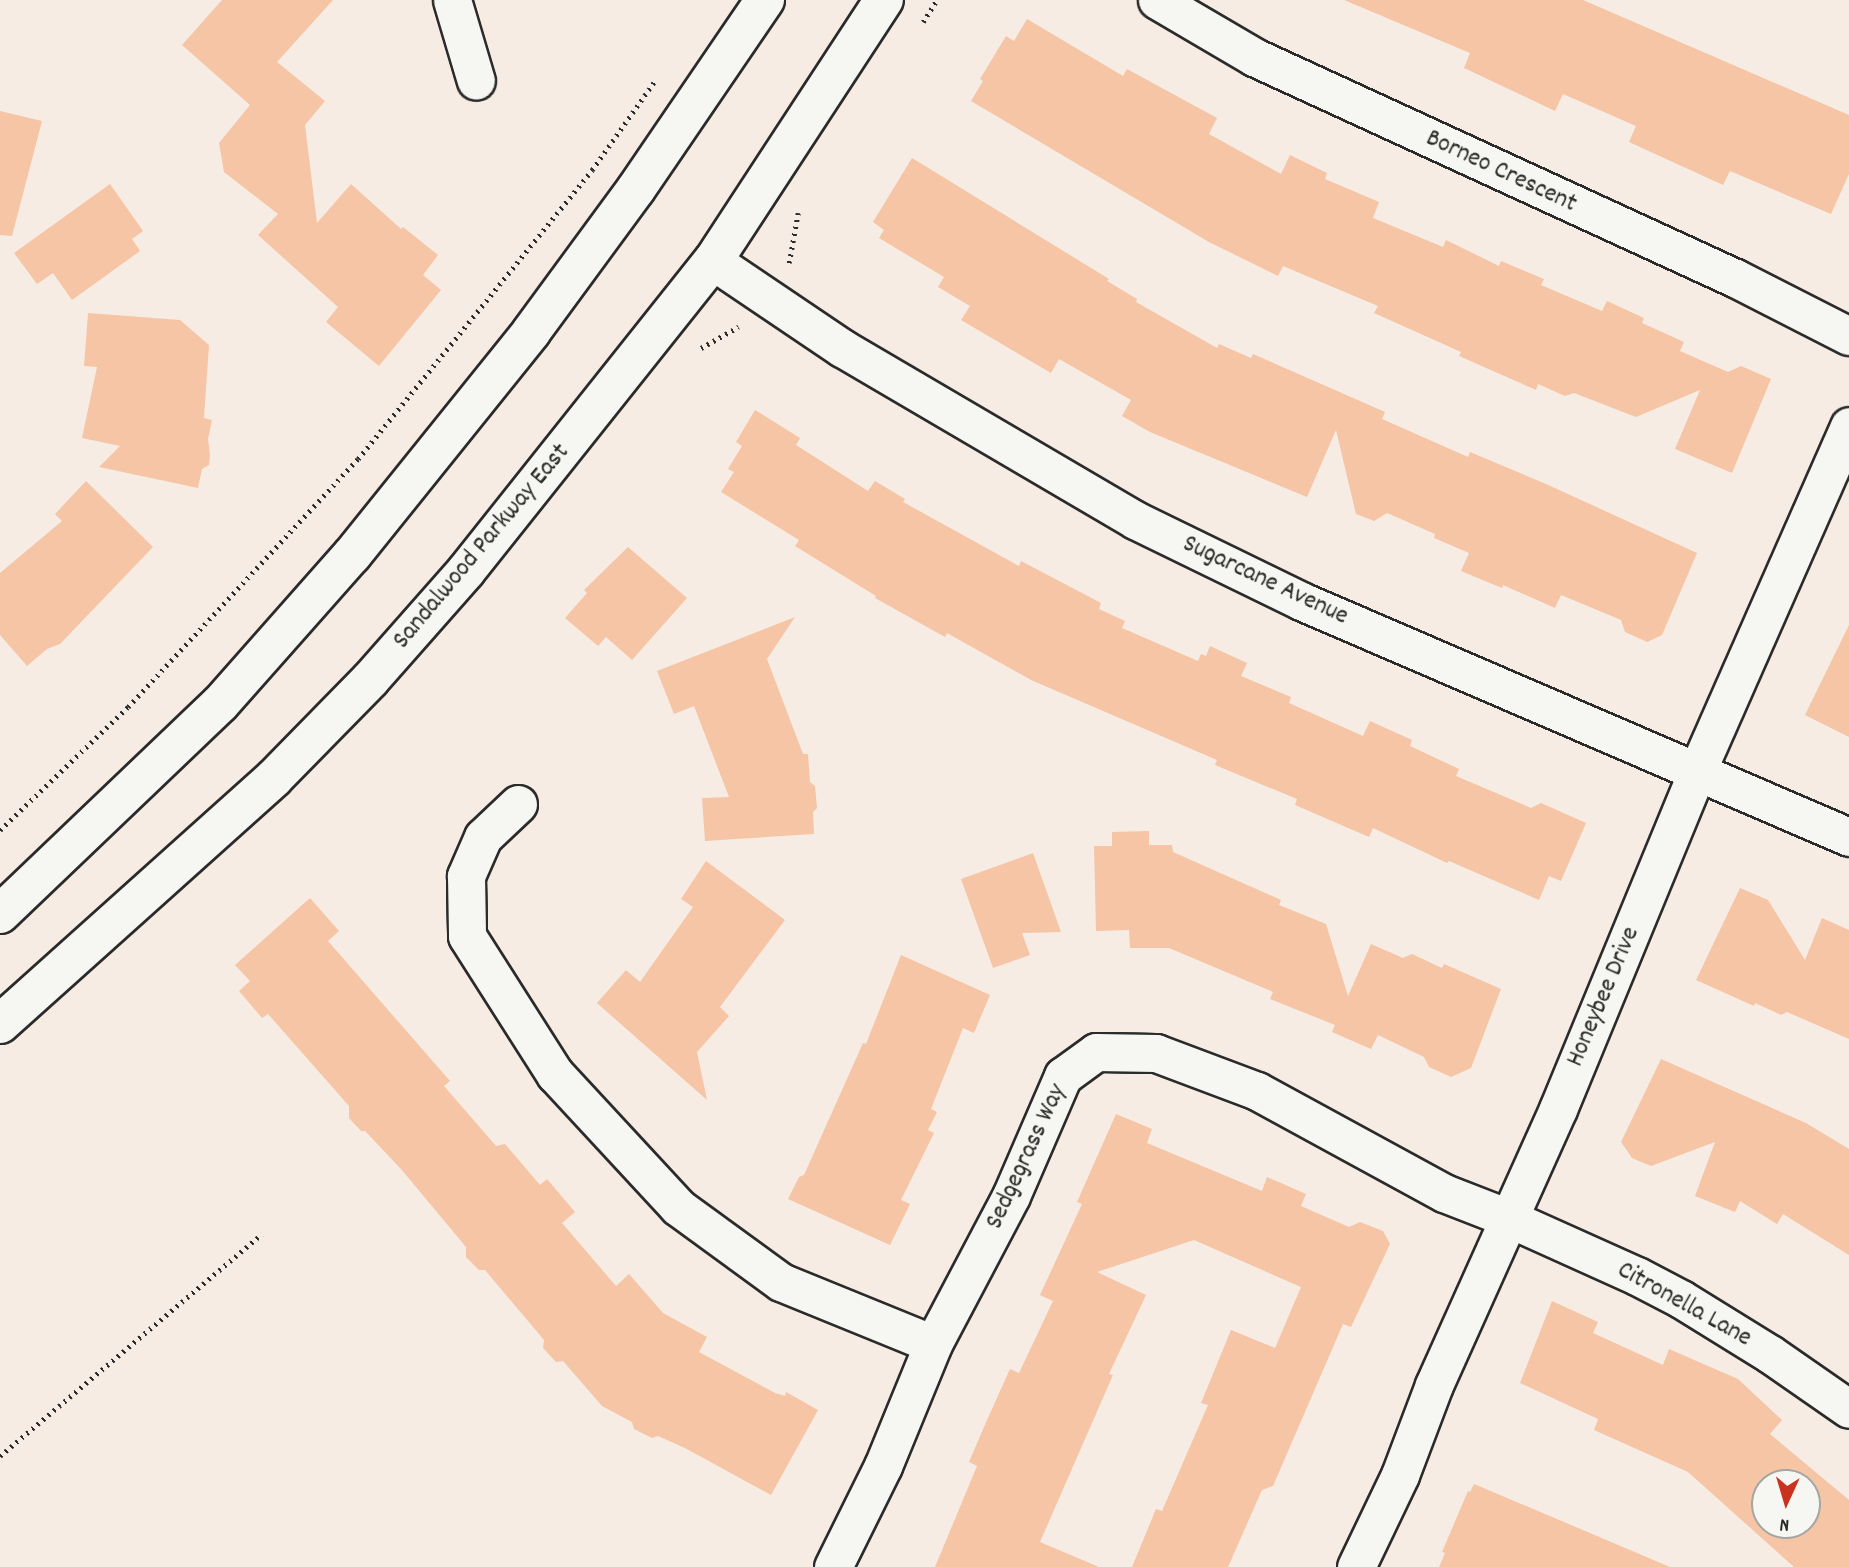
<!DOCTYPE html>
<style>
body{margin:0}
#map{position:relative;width:1849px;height:1567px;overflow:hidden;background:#f6ece3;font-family:Dekko,sans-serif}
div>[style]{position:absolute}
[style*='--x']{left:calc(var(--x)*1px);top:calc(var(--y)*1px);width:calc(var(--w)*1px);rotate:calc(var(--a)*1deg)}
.building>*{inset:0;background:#f5c5a5}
.path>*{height:4.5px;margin-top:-2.25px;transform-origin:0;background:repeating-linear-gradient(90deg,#2b2b2b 0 2px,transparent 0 7px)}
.roads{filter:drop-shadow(2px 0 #2b2b2b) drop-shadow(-2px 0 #2b2b2b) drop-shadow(0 2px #2b2b2b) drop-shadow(0 -2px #2b2b2b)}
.street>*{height:37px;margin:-18.5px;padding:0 18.5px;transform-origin:18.5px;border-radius:18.5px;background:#f6f6f2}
.secondary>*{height:38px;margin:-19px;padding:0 19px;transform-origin:19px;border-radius:19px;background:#f6f6f2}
span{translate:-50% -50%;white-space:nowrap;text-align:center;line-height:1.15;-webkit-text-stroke:5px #f6f6f2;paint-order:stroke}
.street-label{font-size:26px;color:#2b2b2b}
.north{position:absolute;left:1751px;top:1469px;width:70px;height:70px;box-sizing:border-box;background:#f6f6f2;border:2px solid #a5a5a2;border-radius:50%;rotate:184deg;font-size:19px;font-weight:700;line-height:28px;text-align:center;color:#2b2b2b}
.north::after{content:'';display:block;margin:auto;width:24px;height:32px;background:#c8321e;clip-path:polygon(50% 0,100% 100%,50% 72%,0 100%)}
</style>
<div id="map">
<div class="building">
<div style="clip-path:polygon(222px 0,333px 0,277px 62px,325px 101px,305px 125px,317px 223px,351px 184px,401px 229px,403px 227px,438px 255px,423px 275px,441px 290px,379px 366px,326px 322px,338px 307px,258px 235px,278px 214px,224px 172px,219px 143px,250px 105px,182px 45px)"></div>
<div style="clip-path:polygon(1344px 0,1583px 0,1849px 115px,1849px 174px,1831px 214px,1730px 171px,1723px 185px,1629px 142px,1636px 126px,1563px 94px,1555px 111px,1464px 68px,1470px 53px)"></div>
<div style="clip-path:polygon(1027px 19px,1123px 76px,1127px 69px,1217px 118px,1209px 134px,1281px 174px,1290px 155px,1327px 173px,1325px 179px,1379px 202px,1373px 218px,1443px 247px,1446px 240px,1499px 266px,1501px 261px,1544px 279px,1541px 285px,1602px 311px,1607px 301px,1644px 318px,1642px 323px,1684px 342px,1680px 351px,1728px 372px,1741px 366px,1771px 379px,1732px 473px,1675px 449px,1700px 390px,1636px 417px,1574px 393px,1565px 396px,1538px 384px,1536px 390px,1459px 356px,1461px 352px,1374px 313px,1378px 306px,1283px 266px,1278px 276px,1209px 242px,971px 101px,983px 81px,980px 79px,1006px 36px,1014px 41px)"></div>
<div style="clip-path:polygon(0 111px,42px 121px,12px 236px,0 235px)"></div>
<div style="clip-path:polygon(912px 158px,1109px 279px,1107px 281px,1137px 299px,1136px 302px,1217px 348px,1219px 344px,1251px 358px,1253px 354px,1385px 412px,1382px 419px,1468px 457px,1470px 452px,1546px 484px,1697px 553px,1662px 635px,1647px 642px,1625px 632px,1621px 620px,1561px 595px,1555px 608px,1503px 585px,1502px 588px,1461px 571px,1469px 553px,1434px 538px,1435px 534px,1387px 513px,1374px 521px,1356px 514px,1336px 430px,1307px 497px,1150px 432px,1122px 416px,1131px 400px,1059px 359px,1051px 373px,961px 320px,970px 306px,938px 287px,944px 277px,879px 238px,884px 230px,873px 222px)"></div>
<div style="clip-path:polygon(110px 184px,143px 231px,132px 239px,140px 251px,72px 300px,53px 273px,37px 284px,14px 253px)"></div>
<div style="clip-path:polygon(88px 313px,180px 320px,209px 345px,204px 418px,212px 420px,208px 439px,210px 455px,209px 465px,202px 469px,198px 488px,99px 467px,120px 446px,82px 438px,97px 367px,84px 366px)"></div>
<div style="clip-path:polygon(755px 410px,800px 438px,796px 445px,868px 491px,875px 481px,905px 499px,903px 502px,1019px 566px,1021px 561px,1101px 603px,1099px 609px,1125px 621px,1122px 628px,1198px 661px,1201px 654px,1206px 656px,1210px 646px,1247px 663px,1241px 676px,1291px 697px,1289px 703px,1363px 736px,1370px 721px,1412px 740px,1410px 746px,1459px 769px,1456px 776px,1531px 808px,1541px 803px,1586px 823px,1561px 881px,1549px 876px,1539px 900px,1449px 861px,1447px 863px,1373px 828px,1369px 837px,1295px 805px,1297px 799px,1215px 765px,1217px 760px,1031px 680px,947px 633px,945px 637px,875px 598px,876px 596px,795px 546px,799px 540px,721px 492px,734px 472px,728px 469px,742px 446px,736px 442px)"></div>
<div style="clip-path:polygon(86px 481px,153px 547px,60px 644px,47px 649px,27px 666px,0 635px,0 573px,62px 521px,55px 514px)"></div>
<div style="clip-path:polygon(628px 547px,687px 598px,632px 660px,606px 637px,598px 646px,565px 618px,587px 593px,584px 590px)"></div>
<div style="clip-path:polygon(795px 617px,767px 659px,803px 754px,808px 754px,810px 782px,815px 786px,817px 808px,813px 812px,814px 834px,705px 841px,702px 798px,729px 797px,694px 706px,674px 714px,657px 671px)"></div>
<div style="clip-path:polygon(1849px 625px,1849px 737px,1805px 715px)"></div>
<div style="clip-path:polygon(1149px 831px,1149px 845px,1172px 845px,1173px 852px,1281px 900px,1279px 905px,1326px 924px,1348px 996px,1371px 944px,1403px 958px,1412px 954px,1442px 968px,1444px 964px,1501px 989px,1471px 1068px,1451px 1077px,1429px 1067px,1424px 1057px,1378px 1035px,1371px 1049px,1332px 1032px,1335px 1025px,1270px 999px,1273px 992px,1169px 948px,1130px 948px,1129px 930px,1096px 931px,1094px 846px,1112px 846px,1112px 832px)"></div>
<div style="clip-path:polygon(1033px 853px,1061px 932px,1022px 933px,1030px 955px,993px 968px,961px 879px)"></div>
<div style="clip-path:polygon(706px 861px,785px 920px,720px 1007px,729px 1016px,697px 1052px,707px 1100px,597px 1003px,626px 970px,640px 982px,693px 907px,681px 899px)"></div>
<div style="clip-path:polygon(1740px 888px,1768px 900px,1805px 960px,1822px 918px,1849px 930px,1849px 1039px,1787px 1012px,1781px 1015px,1755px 1003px,1754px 1006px,1696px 980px)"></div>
<div style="clip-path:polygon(310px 898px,339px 931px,328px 941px,450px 1081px,444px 1086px,496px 1146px,505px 1144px,540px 1185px,547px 1179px,575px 1212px,562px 1223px,616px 1286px,629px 1274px,663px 1313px,707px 1337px,699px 1352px,775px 1393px,785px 1396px,786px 1392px,818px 1410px,771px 1495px,685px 1448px,658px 1436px,652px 1438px,634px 1429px,632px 1422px,602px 1406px,563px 1361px,556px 1362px,543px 1348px,544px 1340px,485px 1270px,479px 1270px,466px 1257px,466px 1247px,401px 1169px,365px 1131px,361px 1131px,349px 1118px,349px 1106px,268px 1014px,262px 1018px,239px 991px,250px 981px,235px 965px)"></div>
<div style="clip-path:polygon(901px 955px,990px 995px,974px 1033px,963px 1028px,931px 1109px,937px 1112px,928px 1130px,934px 1133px,901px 1200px,910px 1204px,890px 1245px,788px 1199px,799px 1177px,804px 1175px,863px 1043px,866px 1044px)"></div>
<div style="clip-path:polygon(1661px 1059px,1806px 1123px,1849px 1149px,1849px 1255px,1783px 1214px,1777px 1224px,1740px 1201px,1735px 1212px,1695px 1196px,1715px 1142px,1651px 1166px,1632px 1158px,1621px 1142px)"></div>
<div style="clip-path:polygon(1116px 1114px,1152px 1129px,1147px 1143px,1262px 1191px,1267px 1177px,1306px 1194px,1301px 1206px,1349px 1227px,1360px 1222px,1383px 1231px,1390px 1244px,1351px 1327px,1343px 1324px,1273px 1486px,1262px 1490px,1228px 1567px,1132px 1567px,1156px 1509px,1162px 1511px,1208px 1405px,1201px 1403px,1231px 1330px,1275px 1348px,1301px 1287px,1194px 1240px,1097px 1272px,1146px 1295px,1109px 1374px,1113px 1375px,1040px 1542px,1099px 1567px,935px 1567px,977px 1466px,969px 1462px,987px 1420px,1010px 1369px,1019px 1373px,1053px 1301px,1040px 1295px,1082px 1204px,1077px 1202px)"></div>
<div style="clip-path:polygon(evenodd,1552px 1301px,1598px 1322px,1593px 1333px,1663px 1365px,1669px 1349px,1738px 1379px,1782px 1420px,1770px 1434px,1849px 1500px,1849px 1567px,1794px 1567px,1688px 1472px,1594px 1430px,1598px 1419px,1520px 1383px,1552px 1301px,1765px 1483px,1807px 1483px,1807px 1525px,1765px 1525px,1765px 1483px)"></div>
<div style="clip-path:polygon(1474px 1484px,1557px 1519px,1670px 1567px,1439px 1567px,1445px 1553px,1442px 1552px,1468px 1491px,1470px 1492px)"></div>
</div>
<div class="path">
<div style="--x:923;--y:22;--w:26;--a:-58"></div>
<div style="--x:789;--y:263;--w:51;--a:-79.8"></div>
<div style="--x:701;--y:348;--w:43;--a:-29.6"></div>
<div style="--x:0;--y:830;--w:178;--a:-43.9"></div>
<div style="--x:128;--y:707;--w:338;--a:-47.2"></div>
<div style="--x:358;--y:459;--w:372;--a:-51"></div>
<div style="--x:592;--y:170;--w:108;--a:-54.8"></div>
<div style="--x:0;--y:1456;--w:343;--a:-40.3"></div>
</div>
<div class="roads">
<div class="street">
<div style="--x:452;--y:0;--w:84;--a:73.5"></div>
<div style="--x:1157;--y:0;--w:113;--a:30.4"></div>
<div style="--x:1254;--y:57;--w:529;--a:24.68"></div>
<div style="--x:1735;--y:278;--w:128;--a:27"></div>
<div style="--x:713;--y:261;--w:156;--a:34"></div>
<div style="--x:842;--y:348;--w:340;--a:30.4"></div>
<div style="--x:1135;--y:520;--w:185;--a:26"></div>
<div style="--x:1301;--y:601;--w:597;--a:23.3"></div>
<div style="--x:518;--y:804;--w:48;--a:136.7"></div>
<div style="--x:483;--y:837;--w:43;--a:113.6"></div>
<div style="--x:466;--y:876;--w:60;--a:89"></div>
<div style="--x:467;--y:936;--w:164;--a:57.5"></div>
<div style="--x:555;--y:1074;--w:181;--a:47.2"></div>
<div style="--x:678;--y:1207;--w:127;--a:36.1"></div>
<div style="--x:781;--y:1282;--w:164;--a:22.2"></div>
<div style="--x:833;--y:1567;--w:113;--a:-63.7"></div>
<div style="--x:883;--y:1466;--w:132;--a:-67.7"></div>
<div style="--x:933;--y:1344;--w:167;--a:-62.2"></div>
<div style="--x:1011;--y:1196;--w:131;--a:-66.6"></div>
<div style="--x:1063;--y:1076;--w:41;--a:-36"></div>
<div style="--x:1096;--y:1052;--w:60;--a:1"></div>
<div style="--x:1156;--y:1053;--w:108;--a:20.6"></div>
<div style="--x:1257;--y:1091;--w:213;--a:28.6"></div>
<div style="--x:1444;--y:1193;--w:69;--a:21.3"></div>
<div style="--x:1508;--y:1218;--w:141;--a:24.2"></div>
<div style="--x:1637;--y:1276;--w:50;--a:27.6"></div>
<div style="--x:1681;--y:1299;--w:105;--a:31.7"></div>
<div style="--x:1770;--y:1354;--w:96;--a:34.8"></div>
<div style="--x:1356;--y:1567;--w:102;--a:-64.4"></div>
<div style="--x:1400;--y:1475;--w:96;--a:-69.3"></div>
<div style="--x:1434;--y:1385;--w:303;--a:-65.8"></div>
<div style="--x:1558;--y:1109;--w:365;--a:-67.6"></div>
<div style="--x:1697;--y:771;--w:377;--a:-66.2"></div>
</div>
<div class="secondary">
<div style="--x:0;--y:914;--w:304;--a:-43.7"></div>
<div style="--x:220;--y:704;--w:199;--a:-48.5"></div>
<div style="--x:352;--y:555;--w:286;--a:-51.2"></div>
<div style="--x:531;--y:332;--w:177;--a:-53.7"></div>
<div style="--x:636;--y:189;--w:229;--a:-55.7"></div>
<div style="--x:0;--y:1024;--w:368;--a:-41.9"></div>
<div style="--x:274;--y:778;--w:137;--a:-45.6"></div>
<div style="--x:370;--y:680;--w:145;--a:-48.6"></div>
<div style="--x:466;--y:571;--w:396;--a:-51.5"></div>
<div style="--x:713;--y:261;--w:312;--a:-56.8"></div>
</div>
</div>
<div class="street-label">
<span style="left:1501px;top:172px;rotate:25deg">Borneo Crescent</span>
<span style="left:482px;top:547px;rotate:-50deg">Sandalwood Parkway East</span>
<span style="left:1265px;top:581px;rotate:25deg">Sugarcane Avenue</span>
<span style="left:1604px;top:997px;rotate:-67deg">Honeybee Drive</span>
<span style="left:1027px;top:1157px;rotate:-65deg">Sedgegrass Way</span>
<span style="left:1684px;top:1305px;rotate:29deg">Citronella Lane</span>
</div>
<div class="north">N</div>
</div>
